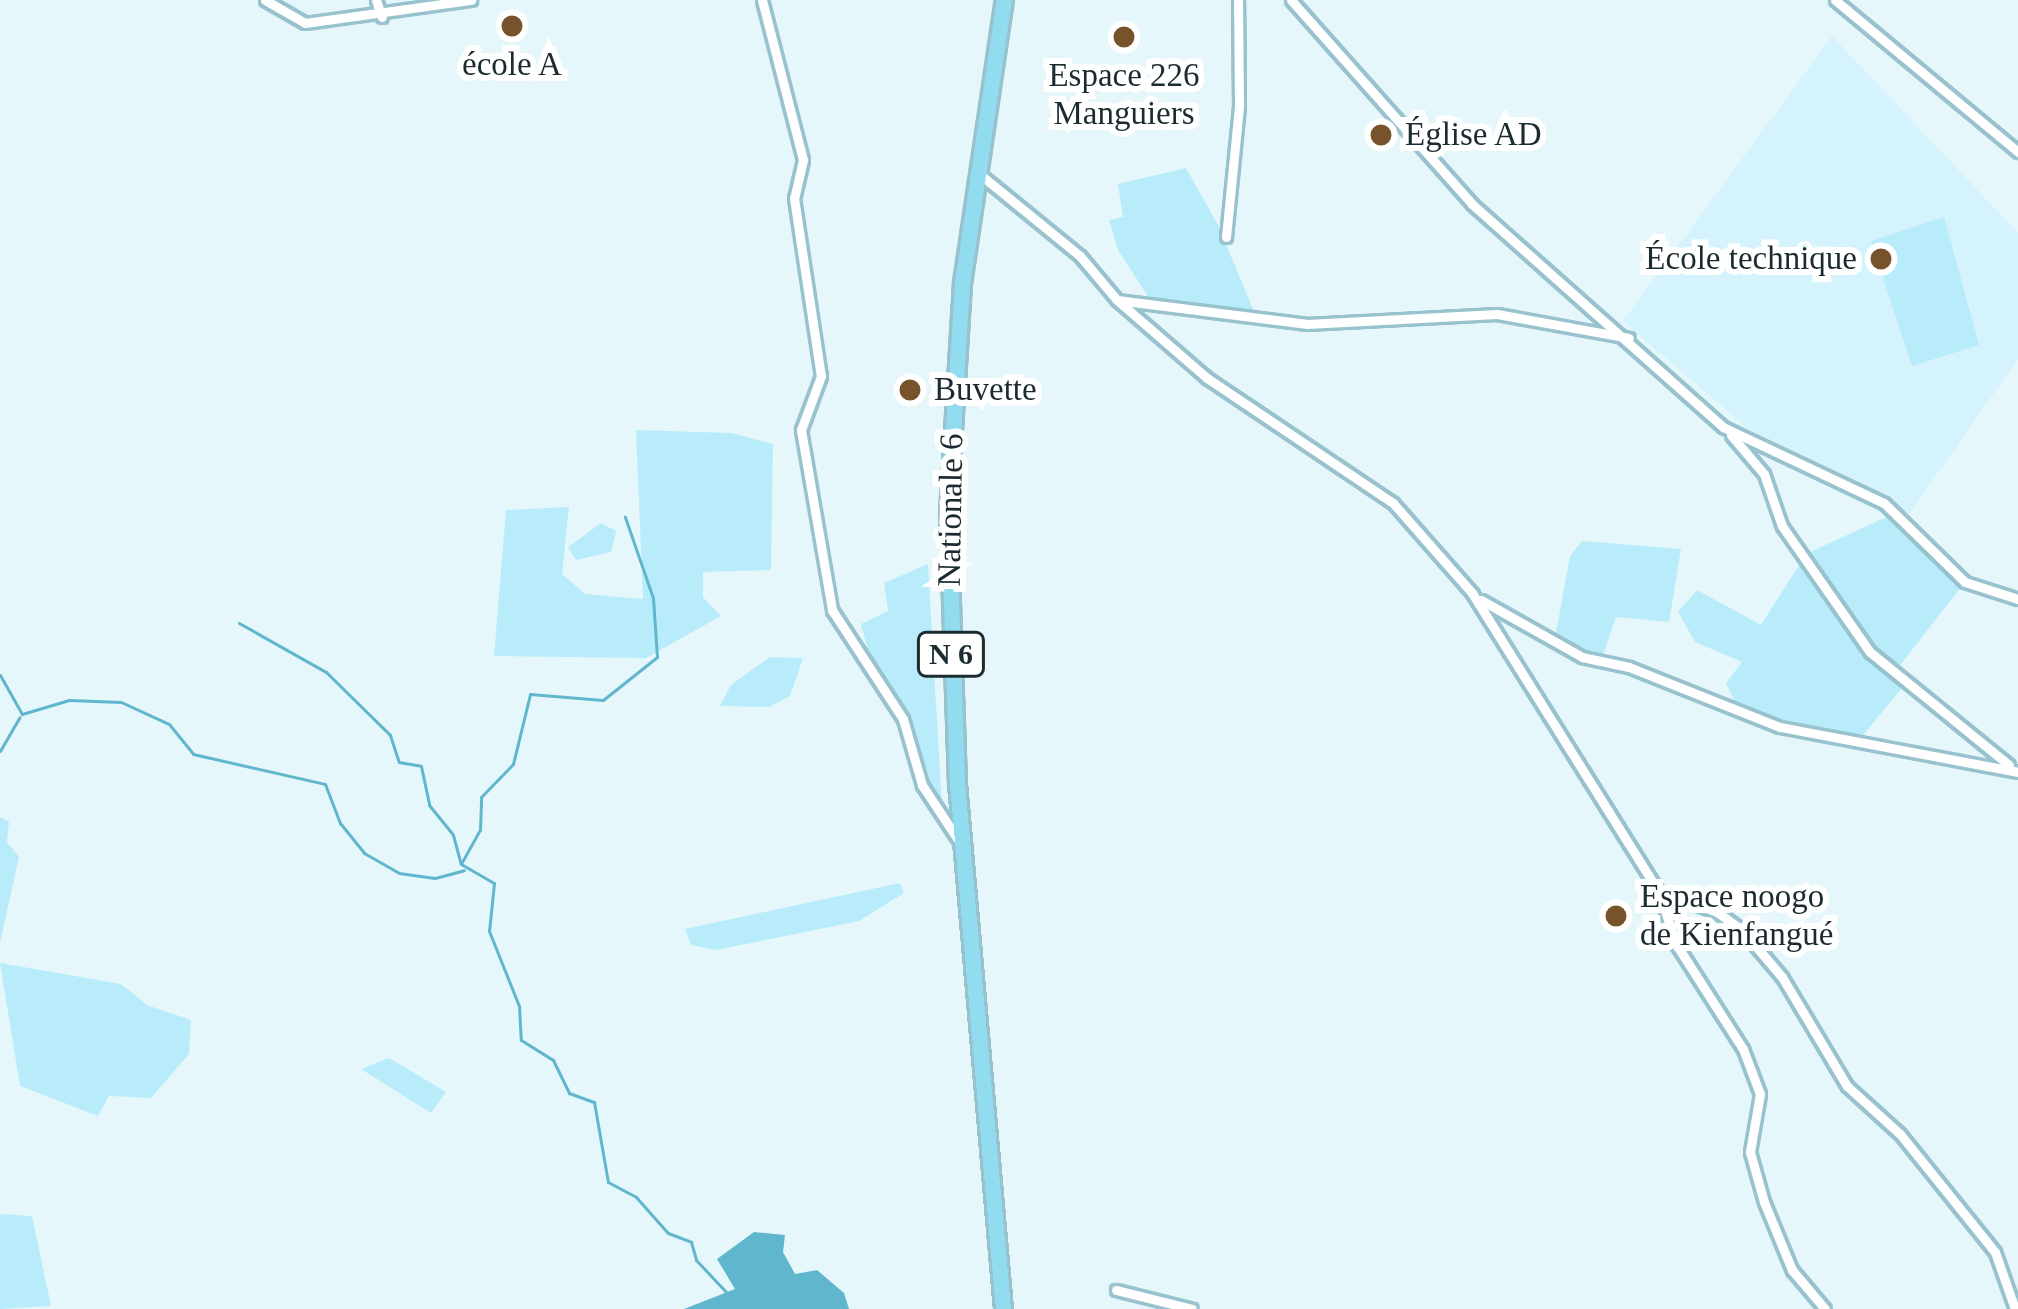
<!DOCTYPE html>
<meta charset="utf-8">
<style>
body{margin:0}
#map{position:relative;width:2018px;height:1309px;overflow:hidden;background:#e6f7fc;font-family:"Times New Roman",serif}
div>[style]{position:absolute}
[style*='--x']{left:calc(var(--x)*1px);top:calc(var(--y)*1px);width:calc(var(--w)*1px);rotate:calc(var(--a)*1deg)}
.built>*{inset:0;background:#d4f3fc}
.green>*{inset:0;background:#b9ecfa}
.water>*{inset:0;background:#60b7cd}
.stream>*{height:3px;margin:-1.5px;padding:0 1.5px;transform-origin:1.5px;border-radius:1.5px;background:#60b7cd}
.roads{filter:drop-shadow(3px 0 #98c2cd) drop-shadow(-3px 0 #98c2cd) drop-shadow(0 3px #98c2cd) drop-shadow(0 -3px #98c2cd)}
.street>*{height:9px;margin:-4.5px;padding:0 4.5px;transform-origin:4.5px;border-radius:4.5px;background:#fff}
.primary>*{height:15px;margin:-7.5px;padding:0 7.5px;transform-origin:7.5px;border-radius:7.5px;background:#91ddef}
.dots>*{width:33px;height:33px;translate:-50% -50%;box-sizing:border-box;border:6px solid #fff;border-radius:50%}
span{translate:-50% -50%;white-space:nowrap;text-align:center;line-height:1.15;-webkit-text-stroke:12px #fff;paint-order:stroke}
.shield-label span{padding:3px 9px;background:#fff;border:3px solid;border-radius:9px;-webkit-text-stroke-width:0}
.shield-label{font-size:30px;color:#1b2b30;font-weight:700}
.poi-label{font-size:33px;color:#1b2b30}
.left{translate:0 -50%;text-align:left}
.right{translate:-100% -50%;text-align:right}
.street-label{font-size:33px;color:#1b2b30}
</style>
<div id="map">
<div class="built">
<div style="clip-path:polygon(1832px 36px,2018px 233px,2018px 359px,1909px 514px,1746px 427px,1623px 321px)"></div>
</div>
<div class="green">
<div style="clip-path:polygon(1186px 168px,1218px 225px,1256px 316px,1155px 307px,1118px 250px,1109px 220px,1123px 217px,1118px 184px)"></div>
<div style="clip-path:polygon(1944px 217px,1979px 345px,1912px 366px,1871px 241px)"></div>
<div style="clip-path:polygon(636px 430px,732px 433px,773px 444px,771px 570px,703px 572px,703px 597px,721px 616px,646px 658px,494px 656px,506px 510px,569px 507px,562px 574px,585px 594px,643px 599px)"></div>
<div style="clip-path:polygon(1895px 513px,1965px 582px,1894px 673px,1905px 684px,1860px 739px,1797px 731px,1737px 707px,1726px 683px,1742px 662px,1695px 642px,1678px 612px,1697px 590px,1761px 625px,1806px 554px)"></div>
<div style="clip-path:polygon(601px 523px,616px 531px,611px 552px,576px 560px,568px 547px)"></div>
<div style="clip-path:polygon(1582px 541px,1681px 549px,1669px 622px,1616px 617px,1601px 661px,1554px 644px,1570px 556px)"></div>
<div style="clip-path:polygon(928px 564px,942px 808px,922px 785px,911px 742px,874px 674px,861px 624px,888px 611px,884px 583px)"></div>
<div style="clip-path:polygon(770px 657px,803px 658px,790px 696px,769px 707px,720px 706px,731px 685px)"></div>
<div style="clip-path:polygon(0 817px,9px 822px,7px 842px,19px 857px,0 943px)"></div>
<div style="clip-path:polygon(900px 883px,904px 893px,859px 921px,716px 950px,691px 945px,685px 929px)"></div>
<div style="clip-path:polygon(0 963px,121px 984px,147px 1005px,191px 1020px,189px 1054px,151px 1098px,109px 1096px,98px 1116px,20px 1086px)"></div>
<div style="clip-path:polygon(389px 1058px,446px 1092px,431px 1113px,361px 1069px)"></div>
<div style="clip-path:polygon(0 1214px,32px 1216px,51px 1306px,0 1309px)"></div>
</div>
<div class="water">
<div style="clip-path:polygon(754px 1232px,785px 1235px,783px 1252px,795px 1274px,817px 1270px,844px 1293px,849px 1309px,684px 1309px,735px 1289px,717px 1259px)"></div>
</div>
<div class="stream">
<div style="--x:239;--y:623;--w:100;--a:29.4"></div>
<div style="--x:326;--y:672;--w:90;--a:44.5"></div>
<div style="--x:390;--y:735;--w:28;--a:72"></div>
<div style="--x:399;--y:762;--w:22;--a:10"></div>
<div style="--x:421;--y:766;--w:40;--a:78"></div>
<div style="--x:429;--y:805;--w:38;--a:51"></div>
<div style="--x:453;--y:835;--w:30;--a:75"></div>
<div style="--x:461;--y:864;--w:38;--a:30"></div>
<div style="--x:494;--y:883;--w:48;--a:95.9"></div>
<div style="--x:489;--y:931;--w:81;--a:68.2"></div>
<div style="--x:519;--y:1006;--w:34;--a:87"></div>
<div style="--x:521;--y:1040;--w:38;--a:32"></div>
<div style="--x:553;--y:1060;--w:37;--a:64"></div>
<div style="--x:569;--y:1093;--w:27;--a:20"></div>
<div style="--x:594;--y:1102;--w:81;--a:80.1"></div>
<div style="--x:608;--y:1182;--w:32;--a:28"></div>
<div style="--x:636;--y:1197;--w:48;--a:48.4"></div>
<div style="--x:668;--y:1233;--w:25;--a:21"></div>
<div style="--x:691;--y:1242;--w:19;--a:74"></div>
<div style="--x:696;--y:1260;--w:48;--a:46.7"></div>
<div style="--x:0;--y:675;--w:45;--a:60.6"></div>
<div style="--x:22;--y:714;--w:49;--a:-16.6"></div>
<div style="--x:69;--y:700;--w:52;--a:2.2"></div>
<div style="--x:121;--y:702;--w:53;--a:24.6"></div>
<div style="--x:169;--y:724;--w:38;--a:51"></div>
<div style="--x:193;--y:754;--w:135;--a:12.8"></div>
<div style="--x:325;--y:784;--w:42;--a:69"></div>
<div style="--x:340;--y:823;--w:38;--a:51"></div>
<div style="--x:364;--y:853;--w:40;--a:29.7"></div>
<div style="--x:399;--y:873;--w:36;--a:8"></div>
<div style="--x:435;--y:878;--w:30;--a:-15"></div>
<div style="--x:0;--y:751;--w:39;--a:-60"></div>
<div style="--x:462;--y:862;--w:37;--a:-61"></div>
<div style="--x:480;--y:830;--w:33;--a:-88"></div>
<div style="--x:481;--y:797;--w:46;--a:-45.9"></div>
<div style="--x:513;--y:764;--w:72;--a:-76.3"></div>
<div style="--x:530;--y:694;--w:73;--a:4.7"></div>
<div style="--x:603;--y:700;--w:69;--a:-38.5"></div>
<div style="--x:657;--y:657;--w:59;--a:-93.9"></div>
<div style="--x:653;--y:598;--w:86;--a:-109.1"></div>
</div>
<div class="roads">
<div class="street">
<div style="--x:265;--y:0;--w:46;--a:29.9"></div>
<div style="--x:305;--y:23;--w:168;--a:-7.9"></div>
<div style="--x:376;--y:0;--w:18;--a:71"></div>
<div style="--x:762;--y:0;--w:165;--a:75.6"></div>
<div style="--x:803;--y:160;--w:39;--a:103"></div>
<div style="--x:794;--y:198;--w:180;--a:81.4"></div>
<div style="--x:821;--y:376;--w:58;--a:110.3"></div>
<div style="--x:801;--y:430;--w:183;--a:80.2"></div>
<div style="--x:832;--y:610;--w:130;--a:56.9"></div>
<div style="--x:903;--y:719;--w:69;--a:73.9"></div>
<div style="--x:922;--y:785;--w:64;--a:56.6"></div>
<div style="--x:1291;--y:0;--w:273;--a:48.4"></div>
<div style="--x:1472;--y:204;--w:336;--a:41.6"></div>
<div style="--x:1723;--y:427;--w:178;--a:25.3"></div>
<div style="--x:1884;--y:503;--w:113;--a:44.3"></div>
<div style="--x:1965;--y:582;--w:56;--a:17.8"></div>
<div style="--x:1835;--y:0;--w:238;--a:39.7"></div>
<div style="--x:977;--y:172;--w:133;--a:39.2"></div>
<div style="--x:1080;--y:256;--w:57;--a:49.9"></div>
<div style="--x:1117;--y:300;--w:192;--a:7.2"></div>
<div style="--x:1307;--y:324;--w:190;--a:-3"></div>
<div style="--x:1497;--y:314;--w:134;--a:10.3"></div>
<div style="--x:1226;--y:237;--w:132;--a:-84.3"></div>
<div style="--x:1239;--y:106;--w:106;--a:-90.5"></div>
<div style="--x:1117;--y:300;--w:119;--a:40.9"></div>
<div style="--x:1207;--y:378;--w:224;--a:33.9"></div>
<div style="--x:1393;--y:503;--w:120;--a:48.7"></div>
<div style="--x:1472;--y:593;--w:353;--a:58"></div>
<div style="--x:1659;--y:892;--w:55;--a:71.9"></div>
<div style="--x:1676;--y:944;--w:125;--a:57.5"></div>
<div style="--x:1743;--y:1049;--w:48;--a:69.3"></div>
<div style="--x:1760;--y:1094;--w:59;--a:99.8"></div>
<div style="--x:1750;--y:1152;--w:52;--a:74.4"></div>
<div style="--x:1764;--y:1202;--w:74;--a:67.6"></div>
<div style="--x:1792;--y:1270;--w:51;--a:49.8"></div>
<div style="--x:1731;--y:435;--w:51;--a:49.8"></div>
<div style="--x:1764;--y:474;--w:55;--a:70.9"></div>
<div style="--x:1782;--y:526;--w:154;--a:55.1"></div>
<div style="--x:1870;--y:652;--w:179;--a:39.1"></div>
<div style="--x:1481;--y:600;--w:116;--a:29.4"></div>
<div style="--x:1582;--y:657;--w:48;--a:12"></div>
<div style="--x:1629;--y:667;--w:162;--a:21.7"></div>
<div style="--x:1780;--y:727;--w:242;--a:10.7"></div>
<div style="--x:1659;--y:892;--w:61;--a:19"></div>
<div style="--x:1717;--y:912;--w:31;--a:36"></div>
<div style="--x:1742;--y:930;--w:62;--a:49.6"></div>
<div style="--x:1782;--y:977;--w:127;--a:59.2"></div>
<div style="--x:1847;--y:1086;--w:72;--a:42.2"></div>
<div style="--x:1900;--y:1134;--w:151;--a:51.2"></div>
<div style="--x:1995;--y:1252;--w:60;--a:70.7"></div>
<div style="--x:1116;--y:1290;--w:78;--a:14"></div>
</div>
<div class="primary">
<div style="--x:1003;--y:1309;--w:528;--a:-95"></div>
<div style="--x:957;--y:783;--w:271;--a:-91.9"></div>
<div style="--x:948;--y:512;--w:229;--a:-86.5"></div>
<div style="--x:962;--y:283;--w:286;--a:-81.6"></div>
</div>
</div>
<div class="dots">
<div style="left:512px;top:26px;background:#77532c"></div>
<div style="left:1124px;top:37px;background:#77532c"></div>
<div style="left:1381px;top:135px;background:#77532c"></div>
<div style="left:1881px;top:259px;background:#77532c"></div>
<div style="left:910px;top:390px;background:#77532c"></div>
<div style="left:1616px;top:916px;background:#77532c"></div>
</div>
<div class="shield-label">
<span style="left:951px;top:654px">N 6</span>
</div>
<div class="poi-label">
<span style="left:512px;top:65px">école A</span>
<span style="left:1124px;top:95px">Espace 226<br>Manguiers</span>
<span class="left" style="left:1405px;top:135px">Église AD</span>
<span class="right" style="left:1857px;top:259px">École technique</span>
<span class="left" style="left:934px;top:390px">Buvette</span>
<span class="left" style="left:1640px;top:916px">Espace noogo<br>de Kienfangué</span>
</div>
<div class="street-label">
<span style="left:951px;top:510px;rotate:-89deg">Nationale 6</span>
</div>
</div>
